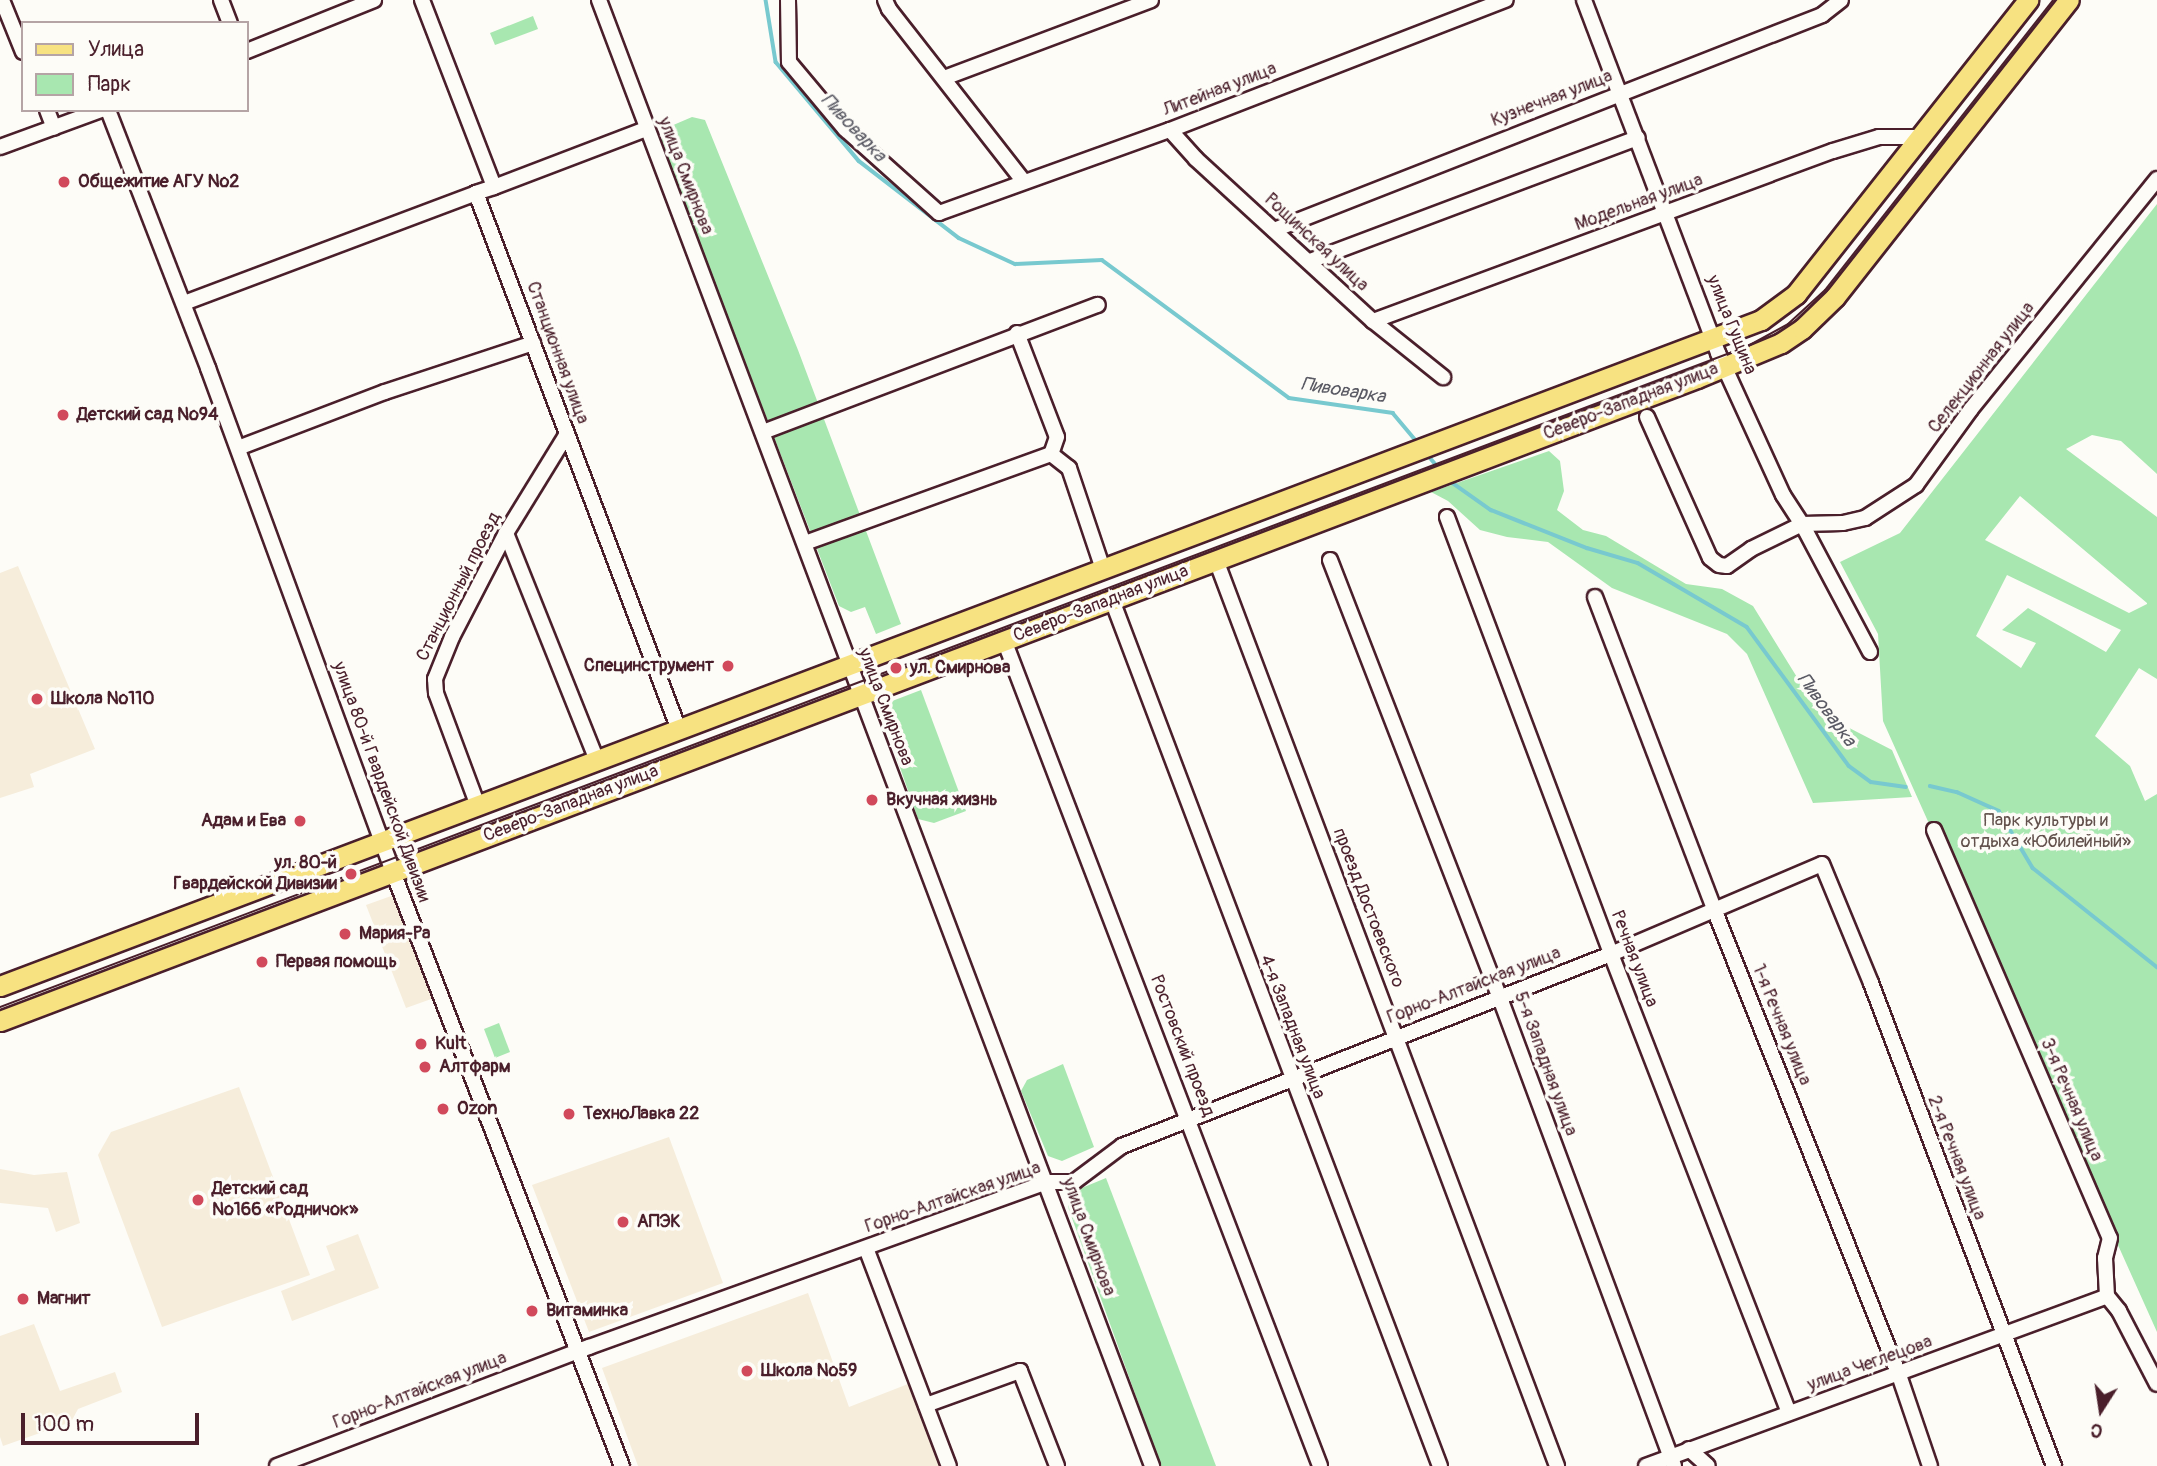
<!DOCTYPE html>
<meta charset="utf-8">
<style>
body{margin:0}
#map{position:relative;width:2157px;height:1466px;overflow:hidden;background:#fdfcf7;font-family:Pangolin,sans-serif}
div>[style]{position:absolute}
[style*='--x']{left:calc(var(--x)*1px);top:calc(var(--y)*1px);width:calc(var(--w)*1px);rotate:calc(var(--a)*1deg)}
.built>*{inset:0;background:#f6eddb}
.green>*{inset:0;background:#a8e7b0}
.stream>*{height:3.5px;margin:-1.75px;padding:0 1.75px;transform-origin:1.75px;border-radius:1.75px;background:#78c9cf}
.roads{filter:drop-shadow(2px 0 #4a1f2b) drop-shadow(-2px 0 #4a1f2b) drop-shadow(0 2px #4a1f2b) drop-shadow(0 -2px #4a1f2b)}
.minor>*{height:14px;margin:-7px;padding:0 7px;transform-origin:7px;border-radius:7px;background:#fdfcf7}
.major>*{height:19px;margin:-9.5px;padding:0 9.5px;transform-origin:9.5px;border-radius:9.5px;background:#f7e281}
.tram>*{height:2px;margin:-1px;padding:0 1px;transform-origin:1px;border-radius:1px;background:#4a1f2b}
.dots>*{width:19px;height:19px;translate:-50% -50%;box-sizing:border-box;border:4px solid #fdfcf7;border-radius:50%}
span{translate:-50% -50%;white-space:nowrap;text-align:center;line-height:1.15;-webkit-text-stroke:7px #fdfcf7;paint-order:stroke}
.street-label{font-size:18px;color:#4a1f2b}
.poi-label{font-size:18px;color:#4a1f2b;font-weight:700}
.left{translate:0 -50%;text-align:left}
.right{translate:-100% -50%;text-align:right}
.park-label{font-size:18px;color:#62514c}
.water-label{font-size:19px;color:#5a5a64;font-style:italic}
.legend{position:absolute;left:21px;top:21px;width:228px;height:91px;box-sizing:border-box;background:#fdfcf7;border:2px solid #b5a4a5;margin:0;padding:9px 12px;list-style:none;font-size:21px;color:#4a1f2b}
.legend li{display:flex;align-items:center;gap:14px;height:35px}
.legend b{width:35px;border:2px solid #b5a4a5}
.north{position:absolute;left:2066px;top:1375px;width:70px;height:70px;-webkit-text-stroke:5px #fdfcf7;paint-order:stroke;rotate:192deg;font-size:19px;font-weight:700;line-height:28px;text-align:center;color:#4a1f2b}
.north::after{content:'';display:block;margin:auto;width:24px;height:32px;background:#4a1f2b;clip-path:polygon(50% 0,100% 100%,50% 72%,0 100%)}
.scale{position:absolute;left:21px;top:1413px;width:178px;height:32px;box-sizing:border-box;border:4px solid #4a1f2b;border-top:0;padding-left:9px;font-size:21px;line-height:24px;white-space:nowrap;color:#4a1f2b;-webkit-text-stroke:5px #fdfcf7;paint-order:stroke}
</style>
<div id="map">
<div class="built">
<div style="clip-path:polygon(18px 566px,95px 749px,30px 774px,34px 787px,0 798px,0 573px)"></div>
<div style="clip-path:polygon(394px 895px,434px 998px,406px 1008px,366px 905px)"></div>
<div style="clip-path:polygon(239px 1087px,310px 1275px,162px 1327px,98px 1155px,111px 1132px)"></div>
<div style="clip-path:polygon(669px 1137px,723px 1283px,589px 1332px,532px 1185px)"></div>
<div style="clip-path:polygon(0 1169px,34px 1175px,67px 1172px,80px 1223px,56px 1232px,48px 1208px,0 1203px)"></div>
<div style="clip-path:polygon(358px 1234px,379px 1288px,292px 1321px,281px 1291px,335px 1270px,326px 1246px)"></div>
<div style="clip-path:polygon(808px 1293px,849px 1407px,908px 1384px,940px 1466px,638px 1466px,602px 1368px)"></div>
<div style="clip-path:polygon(34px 1324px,60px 1391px,115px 1372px,122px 1392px,78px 1409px,71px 1422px,3px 1446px,0 1437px,0 1336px)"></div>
</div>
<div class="green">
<div style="clip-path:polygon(533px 16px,538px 29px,495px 45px,490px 33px)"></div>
<div style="clip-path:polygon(692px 117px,705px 120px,798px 350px,901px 624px,876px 634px,865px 607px,851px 612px,839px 606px,661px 143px,664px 129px)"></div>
<div style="clip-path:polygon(evenodd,2157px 204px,2157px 474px,2121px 441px,2092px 435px,2066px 449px,2157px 517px,2157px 679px,2139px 668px,2095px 736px,2130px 766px,2145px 801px,2157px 794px,2157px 1332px,1883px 721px,1878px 634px,1840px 562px,1900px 533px,2157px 204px,2020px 496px,2147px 603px,2147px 604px,2129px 613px,1985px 540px,2020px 496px,2157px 204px,2007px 575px,2121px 630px,2106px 652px,2028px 608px,2002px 630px,2036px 643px,2021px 668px,1976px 636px,2007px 575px)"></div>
<div style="clip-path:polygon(1549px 451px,1560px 461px,1564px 491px,1557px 510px,1583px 530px,1606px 536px,1686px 584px,1722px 589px,1753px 606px,1808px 695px,1828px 717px,1892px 750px,1912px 797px,1813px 803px,1747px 654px,1727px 634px,1612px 588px,1548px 542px,1507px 537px,1480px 530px,1448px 501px,1431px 492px)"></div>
<div style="clip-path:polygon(921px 690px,966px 811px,934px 823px,918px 819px,882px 716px,887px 703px)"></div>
<div style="clip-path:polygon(499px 1023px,510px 1052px,495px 1058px,484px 1029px)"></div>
<div style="clip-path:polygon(1063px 1064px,1094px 1147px,1062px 1161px,1048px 1156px,1021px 1091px,1027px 1080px)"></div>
<div style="clip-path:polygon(1106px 1178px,1216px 1466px,1161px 1466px,1068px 1207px,1072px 1192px)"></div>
</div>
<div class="stream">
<div style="--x:766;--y:0;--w:63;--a:80.8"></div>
<div style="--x:776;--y:62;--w:129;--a:50"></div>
<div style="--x:859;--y:161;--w:126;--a:37.6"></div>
<div style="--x:959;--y:238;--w:62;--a:24.9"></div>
<div style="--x:1015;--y:264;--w:87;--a:-2.6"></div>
<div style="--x:1102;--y:260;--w:232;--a:36.4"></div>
<div style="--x:1289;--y:398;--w:105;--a:8.2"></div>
<div style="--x:1393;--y:413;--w:39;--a:50"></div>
<div style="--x:1427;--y:454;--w:17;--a:50"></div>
<div style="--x:1447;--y:479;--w:54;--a:35.2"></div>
<div style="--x:1491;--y:510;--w:103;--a:21.6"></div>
<div style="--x:1587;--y:548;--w:53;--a:16.4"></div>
<div style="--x:1638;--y:563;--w:126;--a:30.4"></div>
<div style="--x:1747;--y:627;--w:172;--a:53.7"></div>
<div style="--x:1849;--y:766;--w:27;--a:36"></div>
<div style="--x:1871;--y:782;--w:35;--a:8"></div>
<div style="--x:1930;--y:786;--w:28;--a:13"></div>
<div style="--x:1957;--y:792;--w:46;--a:24.3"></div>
<div style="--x:1999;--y:811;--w:66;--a:59.2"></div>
<div style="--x:2033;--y:868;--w:159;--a:38.6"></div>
</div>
<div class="roads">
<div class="minor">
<div style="--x:2;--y:0;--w:56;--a:68"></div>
<div style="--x:221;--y:0;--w:25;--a:69"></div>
<div style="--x:422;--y:0;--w:200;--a:68.9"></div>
<div style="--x:494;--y:187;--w:19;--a:162"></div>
<div style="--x:476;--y:193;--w:574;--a:69.29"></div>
<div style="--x:599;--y:0;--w:1567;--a:69.33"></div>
<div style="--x:788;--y:0;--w:62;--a:89.1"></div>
<div style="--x:789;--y:62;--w:87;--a:50.1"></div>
<div style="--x:845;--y:129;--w:126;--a:41.8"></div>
<div style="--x:939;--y:213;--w:245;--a:-19.8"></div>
<div style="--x:1170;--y:130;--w:360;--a:-21.2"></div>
<div style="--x:885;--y:0;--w:10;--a:66"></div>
<div style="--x:889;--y:9;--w:219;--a:52"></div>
<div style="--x:1584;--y:0;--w:378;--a:69.2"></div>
<div style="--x:1718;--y:353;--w:156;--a:65.4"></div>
<div style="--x:1783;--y:495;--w:35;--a:57"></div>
<div style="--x:1802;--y:524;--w:145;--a:62"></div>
<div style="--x:247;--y:51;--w:137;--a:-21.9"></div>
<div style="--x:944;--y:78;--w:221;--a:-20.6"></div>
<div style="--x:47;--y:110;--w:19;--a:69"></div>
<div style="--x:108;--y:110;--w:277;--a:68.8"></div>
<div style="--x:208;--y:368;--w:537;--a:69.84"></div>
<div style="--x:393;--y:872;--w:637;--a:68.92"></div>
<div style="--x:1170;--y:130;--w:39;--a:48"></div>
<div style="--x:1196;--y:159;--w:240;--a:42.5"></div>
<div style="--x:1373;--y:321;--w:90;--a:38.7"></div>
<div style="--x:0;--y:147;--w:108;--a:-20.1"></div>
<div style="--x:494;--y:187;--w:163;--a:-20.9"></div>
<div style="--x:1274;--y:230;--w:589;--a:-21.42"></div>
<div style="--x:1822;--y:15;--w:24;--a:-38"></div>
<div style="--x:1310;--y:261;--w:350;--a:-20.6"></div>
<div style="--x:184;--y:303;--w:312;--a:-20.6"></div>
<div style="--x:1373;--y:321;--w:490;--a:-20.3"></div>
<div style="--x:1833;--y:151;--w:48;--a:-16.9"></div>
<div style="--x:1879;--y:137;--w:42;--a:0"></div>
<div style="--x:1017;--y:333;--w:111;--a:69"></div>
<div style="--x:1057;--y:437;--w:18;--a:109"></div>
<div style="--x:1051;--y:454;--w:23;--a:38"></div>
<div style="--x:1069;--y:468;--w:107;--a:71.4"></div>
<div style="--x:1647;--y:417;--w:154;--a:65.9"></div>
<div style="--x:1710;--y:558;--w:11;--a:38"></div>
<div style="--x:1719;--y:565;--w:8;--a:7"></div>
<div style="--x:1727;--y:566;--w:29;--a:-35"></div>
<div style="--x:1751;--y:549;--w:57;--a:-26.1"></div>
<div style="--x:1802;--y:524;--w:41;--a:-1.4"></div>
<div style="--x:1843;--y:523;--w:23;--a:-13"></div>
<div style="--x:1865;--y:518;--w:61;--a:-32.9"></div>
<div style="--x:1916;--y:485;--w:94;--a:-54.1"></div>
<div style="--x:1971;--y:409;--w:296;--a:-51"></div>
<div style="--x:763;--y:432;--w:358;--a:-20.8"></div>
<div style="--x:238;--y:448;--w:157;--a:-20.9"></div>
<div style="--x:385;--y:392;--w:156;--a:-18.3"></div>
<div style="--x:1447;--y:517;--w:467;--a:69.4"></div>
<div style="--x:1611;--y:954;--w:492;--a:68.8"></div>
<div style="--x:506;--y:533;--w:245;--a:68.2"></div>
<div style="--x:805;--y:543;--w:262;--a:-19.9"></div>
<div style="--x:1216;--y:560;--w:968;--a:69.37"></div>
<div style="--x:1330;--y:560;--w:470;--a:68.8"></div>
<div style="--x:1500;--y:998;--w:499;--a:69.6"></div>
<div style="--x:1595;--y:597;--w:334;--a:69.1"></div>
<div style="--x:1714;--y:909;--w:501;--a:68.35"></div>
<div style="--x:1899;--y:1375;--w:96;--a:71.2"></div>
<div style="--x:1112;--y:600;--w:926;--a:69.26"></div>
<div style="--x:1004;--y:640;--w:884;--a:69.06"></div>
<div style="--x:478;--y:806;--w:121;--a:-110.4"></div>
<div style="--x:436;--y:693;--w:14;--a:-94"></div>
<div style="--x:435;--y:679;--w:45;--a:-68"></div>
<div style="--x:452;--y:637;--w:117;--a:-62.6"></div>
<div style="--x:506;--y:533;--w:116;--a:-58.4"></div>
<div style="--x:1934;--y:830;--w:444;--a:66.7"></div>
<div style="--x:2110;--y:1238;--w:21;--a:104"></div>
<div style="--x:2105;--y:1258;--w:38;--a:87"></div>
<div style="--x:2107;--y:1296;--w:19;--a:51"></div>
<div style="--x:2119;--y:1311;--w:82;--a:62.5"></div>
<div style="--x:866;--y:1248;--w:233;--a:69.2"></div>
<div style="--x:926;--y:1405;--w:100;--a:-19.9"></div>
<div style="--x:1020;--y:1371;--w:102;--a:68.7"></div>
<div style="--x:1689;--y:1449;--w:25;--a:42"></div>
<div style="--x:277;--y:1466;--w:334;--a:-20.9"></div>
<div style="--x:589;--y:1347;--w:487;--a:-19.8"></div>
<div style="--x:1047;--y:1182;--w:27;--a:0"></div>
<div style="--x:1074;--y:1182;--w:60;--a:-36.9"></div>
<div style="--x:1122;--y:1146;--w:525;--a:-21.44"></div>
<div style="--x:1611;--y:954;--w:229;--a:-23.1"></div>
<div style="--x:1822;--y:864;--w:129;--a:67.6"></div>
<div style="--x:1871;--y:983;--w:517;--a:69.25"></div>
<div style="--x:1646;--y:1466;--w:491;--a:-20.2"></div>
</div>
<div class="major">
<div style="--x:0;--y:986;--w:1883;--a:-20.72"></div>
<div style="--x:1761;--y:320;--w:44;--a:-36.6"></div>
<div style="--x:1796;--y:294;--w:375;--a:-51.7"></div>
<div style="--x:0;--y:1021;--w:1815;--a:-20.75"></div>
<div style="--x:1697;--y:378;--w:91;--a:-22.6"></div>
<div style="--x:1781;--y:343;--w:25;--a:-34"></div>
<div style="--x:1802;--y:329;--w:46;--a:-44.1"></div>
<div style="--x:1835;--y:297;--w:378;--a:-51.8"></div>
</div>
</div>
<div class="tram">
<div style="--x:0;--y:1007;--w:1869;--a:-20.71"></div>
<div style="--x:1748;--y:346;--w:46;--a:-28.8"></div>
<div style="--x:1788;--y:324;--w:50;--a:-42.6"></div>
<div style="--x:1825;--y:290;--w:369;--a:-51.8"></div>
</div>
<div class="dots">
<div style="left:64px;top:182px;background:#d1495b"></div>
<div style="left:63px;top:415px;background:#d1495b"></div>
<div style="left:728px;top:666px;background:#d1495b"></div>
<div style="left:896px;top:668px;background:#d1495b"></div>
<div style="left:37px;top:699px;background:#d1495b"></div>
<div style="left:872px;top:800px;background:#d1495b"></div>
<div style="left:300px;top:821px;background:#d1495b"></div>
<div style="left:351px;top:874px;background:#d1495b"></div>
<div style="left:345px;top:934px;background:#d1495b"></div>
<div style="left:262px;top:962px;background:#d1495b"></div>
<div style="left:421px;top:1044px;background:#d1495b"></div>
<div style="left:425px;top:1067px;background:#d1495b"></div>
<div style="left:443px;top:1109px;background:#d1495b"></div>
<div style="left:569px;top:1114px;background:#d1495b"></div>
<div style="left:198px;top:1200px;background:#d1495b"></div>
<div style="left:623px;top:1222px;background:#d1495b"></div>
<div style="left:23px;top:1299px;background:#d1495b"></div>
<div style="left:532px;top:1311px;background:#d1495b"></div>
<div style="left:747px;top:1371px;background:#d1495b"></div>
</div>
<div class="street-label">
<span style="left:1220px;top:90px;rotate:-21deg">Литейная улица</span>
<span style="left:1552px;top:99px;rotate:-21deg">Кузнечная улица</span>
<span style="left:685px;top:176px;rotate:69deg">улица Смирнова</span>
<span style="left:1639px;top:203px;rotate:-20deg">Модельная улица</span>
<span style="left:1316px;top:243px;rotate:43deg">Рощинская улица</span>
<span style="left:1731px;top:325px;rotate:68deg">улица Гущина</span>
<span style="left:557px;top:353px;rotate:70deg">Станционная улица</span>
<span style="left:1982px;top:368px;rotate:-52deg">Селекционная улица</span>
<span style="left:1631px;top:402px;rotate:-21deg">Северо-Западная улица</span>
<span style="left:459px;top:587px;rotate:-63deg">Станционный проезд</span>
<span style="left:1101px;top:604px;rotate:-21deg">Северо-Западная улица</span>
<span style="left:885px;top:707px;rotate:69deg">улица Смирнова</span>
<span style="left:381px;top:782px;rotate:70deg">улица 80-й Гвардейской Дивизии</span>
<span style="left:571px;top:804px;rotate:-21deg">Северо-Западная улица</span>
<span style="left:1368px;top:908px;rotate:69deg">проезд Достоевского</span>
<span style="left:1634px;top:959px;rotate:69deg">Речная улица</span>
<span style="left:1474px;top:986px;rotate:-21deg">Горно-Алтайская улица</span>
<span style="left:1781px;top:1025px;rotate:68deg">1-я Речная улица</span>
<span style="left:1292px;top:1027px;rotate:69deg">4-я Западная улица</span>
<span style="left:1182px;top:1046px;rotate:69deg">Ростовский проезд</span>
<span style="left:1545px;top:1064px;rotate:70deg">5-я Западная улица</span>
<span style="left:2071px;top:1100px;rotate:67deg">3-я Речная улица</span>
<span style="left:1956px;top:1158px;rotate:69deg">2-я Речная улица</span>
<span style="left:953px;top:1198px;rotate:-19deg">Горно-Алтайская улица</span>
<span style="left:1088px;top:1237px;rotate:70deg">улица Смирнова</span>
<span style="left:1870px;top:1364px;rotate:-20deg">улица Чеглецова</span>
<span style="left:420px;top:1391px;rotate:-21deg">Горно-Алтайская улица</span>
</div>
<div class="poi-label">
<span class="left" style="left:78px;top:182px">Общежитие АГУ №2</span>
<span class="left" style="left:77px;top:415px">Детский сад №94</span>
<span class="right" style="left:714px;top:666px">Специнструмент</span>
<span class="left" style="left:910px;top:668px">ул. Смирнова</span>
<span class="left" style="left:51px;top:699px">Школа №110</span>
<span class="left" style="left:886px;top:800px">Вкучная жизнь</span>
<span class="right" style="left:286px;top:821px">Адам и Ева</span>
<span class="right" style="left:337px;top:874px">ул. 80-й<br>Гвардейской Дивизии</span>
<span class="left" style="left:359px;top:934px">Мария-Ра</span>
<span class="left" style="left:276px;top:962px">Первая помощь</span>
<span class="left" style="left:435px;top:1044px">Kult</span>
<span class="left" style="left:439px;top:1067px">Алтфарм</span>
<span class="left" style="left:457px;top:1109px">Ozon</span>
<span class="left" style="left:583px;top:1114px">ТехноЛавка 22</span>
<span class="left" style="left:212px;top:1200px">Детский сад<br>№166 «Родничок»</span>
<span class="left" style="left:637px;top:1222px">АПЭК</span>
<span class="left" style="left:37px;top:1299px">Магнит</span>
<span class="left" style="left:546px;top:1311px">Витаминка</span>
<span class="left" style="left:761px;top:1371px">Школа №59</span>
</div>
<div class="park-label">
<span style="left:2046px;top:832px">Парк культуры и<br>отдыха «Юбилейный»</span>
</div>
<div class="water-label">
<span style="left:853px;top:128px;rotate:47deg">Пивоварка</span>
<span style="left:1343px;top:391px;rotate:9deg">Пивоварка</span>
<span style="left:1826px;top:710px;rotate:54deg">Пивоварка</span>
</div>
<ul class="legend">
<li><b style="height:9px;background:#f7e281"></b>Улица</li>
<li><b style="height:19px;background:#a8e7b0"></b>Парк</li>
</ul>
<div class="north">С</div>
<div class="scale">100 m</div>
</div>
